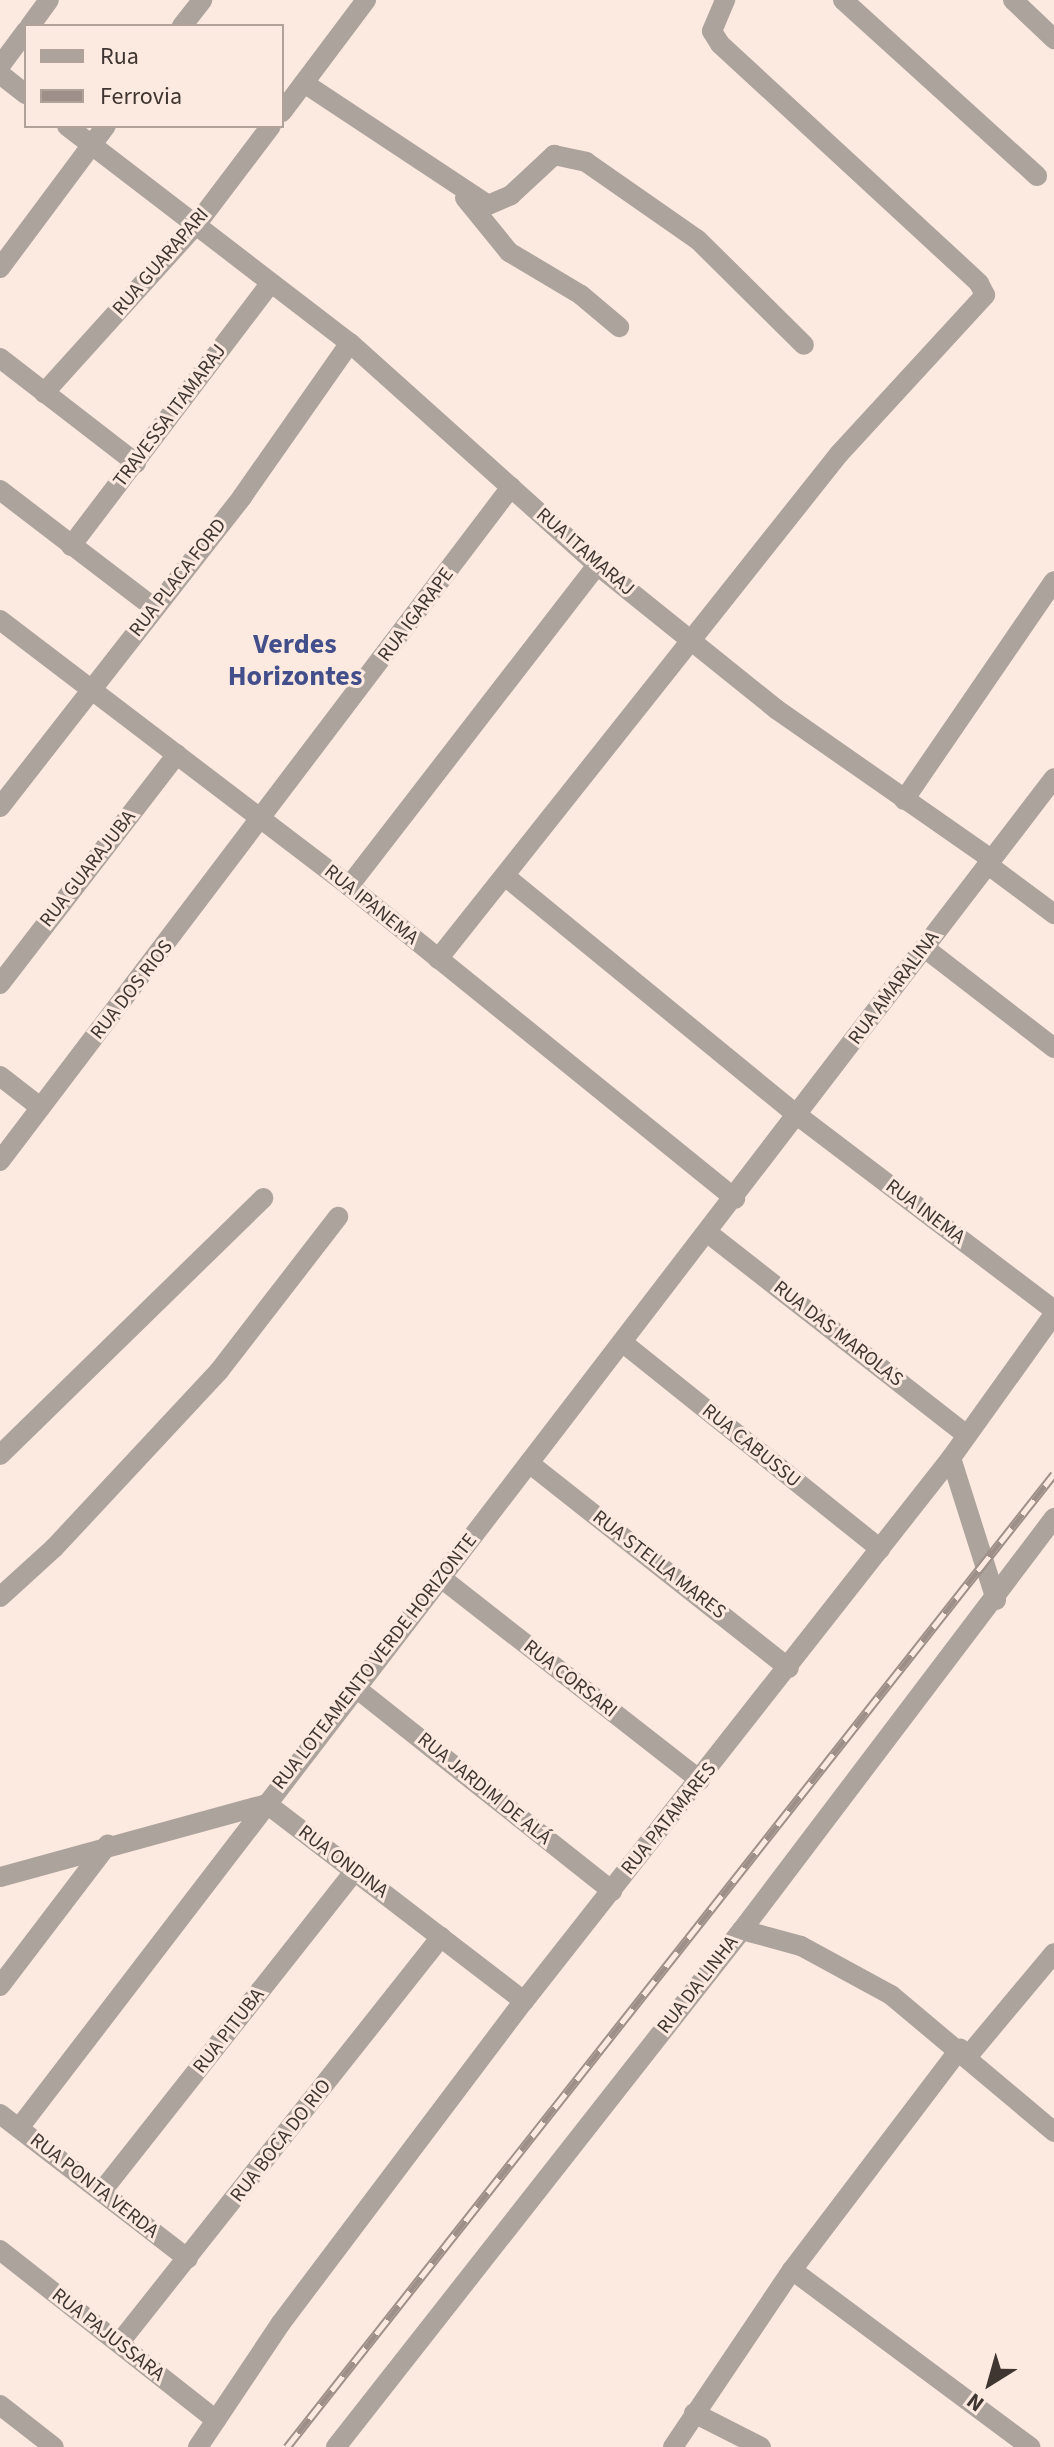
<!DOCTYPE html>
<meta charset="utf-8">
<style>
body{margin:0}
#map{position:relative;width:1054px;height:2447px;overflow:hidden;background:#fce9df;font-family:"Source Sans 3",sans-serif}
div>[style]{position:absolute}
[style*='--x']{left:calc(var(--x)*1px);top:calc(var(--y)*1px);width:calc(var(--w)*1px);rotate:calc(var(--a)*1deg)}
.minor>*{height:20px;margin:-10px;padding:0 10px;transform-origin:10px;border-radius:10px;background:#ada39d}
.rail>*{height:9px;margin-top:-4.5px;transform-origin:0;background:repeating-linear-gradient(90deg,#fce9df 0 18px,#9e9089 0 36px);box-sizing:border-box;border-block:2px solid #9e9089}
span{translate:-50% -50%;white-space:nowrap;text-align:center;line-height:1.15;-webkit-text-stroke:6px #fce9df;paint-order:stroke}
.street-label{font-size:20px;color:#3f3631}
.district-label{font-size:28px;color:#434f8b;font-weight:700}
.legend{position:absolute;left:24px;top:24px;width:260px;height:104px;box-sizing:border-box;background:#fce9df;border:2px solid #b0a199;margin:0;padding:10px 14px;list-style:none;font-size:24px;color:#3f3631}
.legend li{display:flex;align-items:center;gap:16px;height:40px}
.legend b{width:40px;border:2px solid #b0a199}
.north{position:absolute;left:950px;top:2343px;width:80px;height:80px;-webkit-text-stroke:6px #fce9df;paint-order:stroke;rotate:217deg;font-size:22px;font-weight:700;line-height:32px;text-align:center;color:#3f3631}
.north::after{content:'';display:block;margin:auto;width:28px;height:36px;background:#3f3631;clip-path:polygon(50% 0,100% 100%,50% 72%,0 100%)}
</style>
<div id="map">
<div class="minor">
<div style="--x:843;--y:0;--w:262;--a:42.2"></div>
<div style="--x:1013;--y:0;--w:57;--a:43.6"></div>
<div style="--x:30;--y:26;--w:32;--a:-54"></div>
<div style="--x:182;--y:26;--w:33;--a:-52"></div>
<div style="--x:0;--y:66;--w:44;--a:-53.4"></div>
<div style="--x:0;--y:74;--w:33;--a:38"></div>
<div style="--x:304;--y:83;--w:221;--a:33.5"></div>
<div style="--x:488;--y:205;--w:25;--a:-23"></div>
<div style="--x:511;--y:195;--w:59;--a:-42.9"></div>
<div style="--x:554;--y:155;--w:33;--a:12"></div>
<div style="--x:586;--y:162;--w:136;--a:34.9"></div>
<div style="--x:698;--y:240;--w:149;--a:44.7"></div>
<div style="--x:282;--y:112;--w:140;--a:-53.1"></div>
<div style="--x:67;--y:126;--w:357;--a:37.5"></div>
<div style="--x:350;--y:343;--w:332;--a:41.9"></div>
<div style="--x:597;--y:565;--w:230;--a:38.8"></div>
<div style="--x:776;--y:709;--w:262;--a:34.9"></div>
<div style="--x:465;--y:198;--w:70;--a:50.8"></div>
<div style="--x:509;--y:252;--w:84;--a:30.8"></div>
<div style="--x:581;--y:295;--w:50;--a:40.1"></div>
<div style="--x:0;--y:268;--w:177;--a:-53.3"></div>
<div style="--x:0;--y:358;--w:172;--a:37.7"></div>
<div style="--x:44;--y:393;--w:227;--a:-47.9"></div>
<div style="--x:196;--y:225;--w:124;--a:-52.9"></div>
<div style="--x:0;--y:490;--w:193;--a:37.4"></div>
<div style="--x:71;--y:546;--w:328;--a:-52.8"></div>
<div style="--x:0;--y:620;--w:439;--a:37.3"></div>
<div style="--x:349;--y:886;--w:497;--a:39"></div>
<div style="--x:904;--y:800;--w:265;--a:-55.6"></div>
<div style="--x:0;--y:807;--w:393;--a:-52"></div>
<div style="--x:242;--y:497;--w:188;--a:-55"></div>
<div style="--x:987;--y:864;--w:84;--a:36.7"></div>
<div style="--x:505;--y:876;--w:377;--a:39.3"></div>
<div style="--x:797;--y:1115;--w:323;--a:37.2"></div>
<div style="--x:349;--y:886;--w:406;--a:-52.3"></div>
<div style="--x:926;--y:949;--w:162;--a:37.7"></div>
<div style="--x:438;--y:959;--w:645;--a:-51.55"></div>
<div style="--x:839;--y:454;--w:216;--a:-47.4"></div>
<div style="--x:985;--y:295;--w:13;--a:-117"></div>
<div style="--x:979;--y:283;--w:352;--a:-137.3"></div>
<div style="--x:720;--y:44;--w:15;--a:-122"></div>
<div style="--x:712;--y:31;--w:34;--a:-67"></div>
<div style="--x:0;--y:984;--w:290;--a:-52.4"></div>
<div style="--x:0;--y:1076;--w:51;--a:37.8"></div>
<div style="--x:0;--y:1161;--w:846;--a:-52.83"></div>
<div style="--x:708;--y:1233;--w:328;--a:38"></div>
<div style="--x:622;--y:1342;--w:331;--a:38.7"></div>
<div style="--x:0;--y:1455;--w:368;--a:-44.3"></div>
<div style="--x:951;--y:1458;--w:149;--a:72.4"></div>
<div style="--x:529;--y:1463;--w:331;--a:38.3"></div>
<div style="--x:440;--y:1577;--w:330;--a:38"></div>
<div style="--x:0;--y:1597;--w:73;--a:-42.2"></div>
<div style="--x:54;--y:1548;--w:242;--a:-47"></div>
<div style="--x:219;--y:1371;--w:195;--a:-52.3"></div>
<div style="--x:356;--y:1688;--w:327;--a:38.4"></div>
<div style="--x:0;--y:1877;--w:277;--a:-15.3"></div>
<div style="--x:267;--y:1804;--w:324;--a:37.5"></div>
<div style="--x:742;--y:1930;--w:61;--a:15.2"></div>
<div style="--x:801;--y:1946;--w:102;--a:28.6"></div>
<div style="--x:891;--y:1995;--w:213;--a:40"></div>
<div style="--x:0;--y:1986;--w:178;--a:-52.7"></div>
<div style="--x:968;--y:2056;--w:134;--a:-50.1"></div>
<div style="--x:0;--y:2114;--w:237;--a:37.6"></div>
<div style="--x:19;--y:2128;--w:1701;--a:-52.52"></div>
<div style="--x:102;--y:2191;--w:408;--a:-51.7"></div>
<div style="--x:0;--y:2250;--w:275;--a:38.2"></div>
<div style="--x:792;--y:2270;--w:297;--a:36.6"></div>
<div style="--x:120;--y:2342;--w:517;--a:-51.6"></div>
<div style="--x:0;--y:2405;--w:68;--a:37.9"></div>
<div style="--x:694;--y:2413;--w:75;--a:26.9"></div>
<div style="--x:198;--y:2447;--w:149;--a:-56.2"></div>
<div style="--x:281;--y:2323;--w:403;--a:-53"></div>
<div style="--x:524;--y:2001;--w:691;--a:-51.82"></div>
<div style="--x:951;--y:1458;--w:177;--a:-54.4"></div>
<div style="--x:336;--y:2447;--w:657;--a:-51.86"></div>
<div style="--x:742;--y:1930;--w:517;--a:-52.86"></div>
<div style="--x:673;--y:2447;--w:213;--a:-56.1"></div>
<div style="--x:792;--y:2270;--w:278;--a:-52.8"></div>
</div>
<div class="rail">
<div style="--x:287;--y:2447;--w:1239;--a:-51.75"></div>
</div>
<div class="street-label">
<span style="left:161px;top:262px;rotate:-49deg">RUA GUARAPARI</span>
<span style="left:170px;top:416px;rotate:-53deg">TRAVESSA ITAMARAJ</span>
<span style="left:585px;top:552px;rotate:41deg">RUA ITAMARAJ</span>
<span style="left:178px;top:578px;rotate:-52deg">RUA PLACA FORD</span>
<span style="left:416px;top:615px;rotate:-53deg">RUA IGARAPE</span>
<span style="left:88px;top:869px;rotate:-52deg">RUA GUARAJUBA</span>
<span style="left:371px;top:905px;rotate:39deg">RUA IPANEMA</span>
<span style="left:894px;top:988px;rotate:-53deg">RUA AMARALINA</span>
<span style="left:132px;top:990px;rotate:-52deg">RUA DOS RIOS</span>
<span style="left:925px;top:1212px;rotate:37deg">RUA INEMA</span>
<span style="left:838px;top:1334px;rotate:38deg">RUA DAS MAROLAS</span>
<span style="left:751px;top:1446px;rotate:39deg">RUA CABUSSU</span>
<span style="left:659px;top:1565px;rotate:38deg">RUA STELLA MARES</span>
<span style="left:375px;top:1662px;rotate:-52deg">RUA LOTEAMENTO VERDE HORIZONTE</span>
<span style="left:570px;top:1679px;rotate:38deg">RUA CORSARI</span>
<span style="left:484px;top:1789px;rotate:39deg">RUA JARDIM DE ALÁ</span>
<span style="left:669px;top:1819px;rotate:-51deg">RUA PATAMARES</span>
<span style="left:343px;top:1862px;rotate:37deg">RUA ONDINA</span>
<span style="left:698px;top:1985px;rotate:-52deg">RUA DA LINHA</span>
<span style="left:229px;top:2031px;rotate:-52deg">RUA PITUBA</span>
<span style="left:281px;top:2141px;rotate:-52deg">RUA BOCA DO RIO</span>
<span style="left:94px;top:2186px;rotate:38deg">RUA PONTA VERDA</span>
<span style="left:108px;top:2335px;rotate:38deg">RUA PAJUSSARA</span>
</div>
<div class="district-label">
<span style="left:295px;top:660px">Verdes<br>Horizontes</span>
</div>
<ul class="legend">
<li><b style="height:10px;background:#ada39d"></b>Rua</li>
<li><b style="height:10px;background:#9e9089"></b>Ferrovia</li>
</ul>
<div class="north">N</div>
</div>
